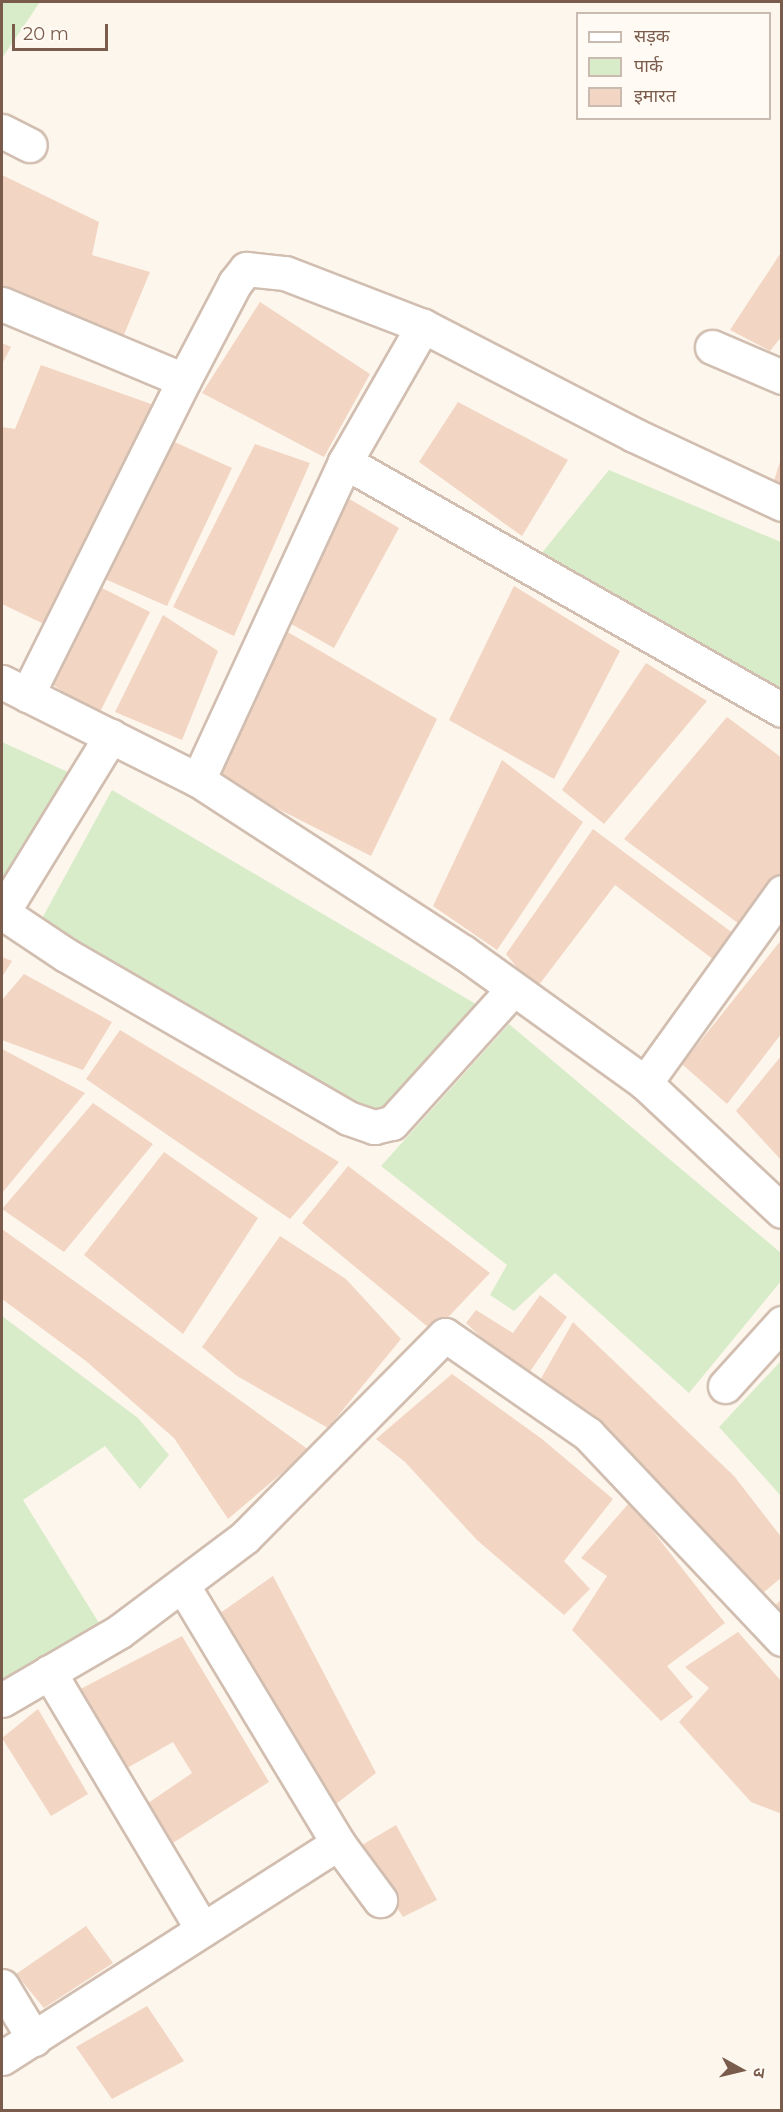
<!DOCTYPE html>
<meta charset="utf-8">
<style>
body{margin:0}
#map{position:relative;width:783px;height:2112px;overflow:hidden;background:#fdf6ec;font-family:Montserrat,"Noto Sans Devanagari",sans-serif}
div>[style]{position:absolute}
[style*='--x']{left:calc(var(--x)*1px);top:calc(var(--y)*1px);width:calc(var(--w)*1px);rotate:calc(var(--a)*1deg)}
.green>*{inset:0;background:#d8ecc9}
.building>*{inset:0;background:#f3d5c3}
.roads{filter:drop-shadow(2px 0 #d1beb0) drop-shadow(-2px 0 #d1beb0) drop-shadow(0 2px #d1beb0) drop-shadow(0 -2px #d1beb0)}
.minor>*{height:33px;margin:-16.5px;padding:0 16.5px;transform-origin:16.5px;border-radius:16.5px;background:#fff}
.tertiary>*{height:33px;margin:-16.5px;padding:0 16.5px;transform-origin:16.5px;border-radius:16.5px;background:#fff}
span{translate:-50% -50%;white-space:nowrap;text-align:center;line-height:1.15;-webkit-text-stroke:4.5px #fffaf3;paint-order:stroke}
.frame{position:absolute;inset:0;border:3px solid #7a5c4d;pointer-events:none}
.legend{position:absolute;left:576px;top:12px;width:195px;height:108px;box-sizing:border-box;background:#fffaf3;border:2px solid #cabbb1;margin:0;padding:8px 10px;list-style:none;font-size:18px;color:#7a5c4d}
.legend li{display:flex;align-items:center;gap:12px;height:30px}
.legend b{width:30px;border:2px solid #cabbb1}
.north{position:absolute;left:711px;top:2040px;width:60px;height:60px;-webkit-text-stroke:4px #fffaf3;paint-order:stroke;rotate:98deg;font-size:16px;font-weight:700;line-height:24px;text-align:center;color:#7a5c4d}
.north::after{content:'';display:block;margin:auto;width:21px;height:27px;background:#7a5c4d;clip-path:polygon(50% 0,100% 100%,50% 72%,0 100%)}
.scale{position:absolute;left:12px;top:24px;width:96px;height:27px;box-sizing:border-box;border:3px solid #7a5c4d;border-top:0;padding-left:8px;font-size:18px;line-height:21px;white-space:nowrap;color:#7a5c4d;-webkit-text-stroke:4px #fffaf3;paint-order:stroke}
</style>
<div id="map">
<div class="green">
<div style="clip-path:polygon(2px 2px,40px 2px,2px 58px)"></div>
<div style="clip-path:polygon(609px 470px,781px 542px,781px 693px,541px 554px)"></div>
<div style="clip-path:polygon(2px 742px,70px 773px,2px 881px)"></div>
<div style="clip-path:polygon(112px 790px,486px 1010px,357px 1139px,27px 946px)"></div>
<div style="clip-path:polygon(509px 1024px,781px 1253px,781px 1281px,689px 1393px,555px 1273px,514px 1311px,490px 1295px,507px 1265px,381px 1166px)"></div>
<div style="clip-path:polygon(2px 1316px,138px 1418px,169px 1455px,140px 1489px,105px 1446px,23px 1500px,99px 1623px,2px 1680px)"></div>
<div style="clip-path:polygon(781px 1361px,781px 1360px,781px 1496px,719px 1427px)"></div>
</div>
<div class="building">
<div style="clip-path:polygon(2px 175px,99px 222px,92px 255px,150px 272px,118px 349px,2px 298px)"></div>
<div style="clip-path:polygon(782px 251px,782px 336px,770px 351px,730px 330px)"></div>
<div style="clip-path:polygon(260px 302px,370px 374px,324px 457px,202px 393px)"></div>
<div style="clip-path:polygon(2px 343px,11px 347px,2px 364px)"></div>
<div style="clip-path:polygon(41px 365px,154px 405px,44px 624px,2px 604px,2px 427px,15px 429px)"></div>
<div style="clip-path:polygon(458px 402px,568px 460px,522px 536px,419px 462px)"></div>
<div style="clip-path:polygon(168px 439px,232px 468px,167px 606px,98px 576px)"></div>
<div style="clip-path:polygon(255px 444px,310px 463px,234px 636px,173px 607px)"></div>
<div style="clip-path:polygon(781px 459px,782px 459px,782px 497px,770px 493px)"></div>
<div style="clip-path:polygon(346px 497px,399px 528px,334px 648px,286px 621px)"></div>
<div style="clip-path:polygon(96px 585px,150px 612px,98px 716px,49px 682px)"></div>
<div style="clip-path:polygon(514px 586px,620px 651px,554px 779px,449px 720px)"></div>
<div style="clip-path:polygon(163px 615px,218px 651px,182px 740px,115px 712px)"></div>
<div style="clip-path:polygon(286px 631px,437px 719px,371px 856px,213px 776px)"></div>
<div style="clip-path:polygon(646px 663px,707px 701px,604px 824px,562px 790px)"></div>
<div style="clip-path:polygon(727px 717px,782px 758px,782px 873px,742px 926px,624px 839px)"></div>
<div style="clip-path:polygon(502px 760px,583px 822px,497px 950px,433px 906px)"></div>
<div style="clip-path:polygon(593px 829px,734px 934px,718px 963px,615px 885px,535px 990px,506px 954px)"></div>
<div style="clip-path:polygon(782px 939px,782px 1033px,727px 1104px,682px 1064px)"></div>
<div style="clip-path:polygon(2px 957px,12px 961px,2px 977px)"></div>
<div style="clip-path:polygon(24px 974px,112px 1022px,83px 1070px,2px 1040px,2px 1000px)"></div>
<div style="clip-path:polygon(120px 1030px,339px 1162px,290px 1219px,86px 1079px)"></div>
<div style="clip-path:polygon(2px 1049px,85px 1093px,2px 1193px)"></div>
<div style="clip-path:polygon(782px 1055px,782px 1161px,736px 1111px)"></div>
<div style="clip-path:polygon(93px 1103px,153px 1144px,64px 1252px,2px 1209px)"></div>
<div style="clip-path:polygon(164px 1152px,258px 1218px,183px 1334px,84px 1255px)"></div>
<div style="clip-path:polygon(348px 1166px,490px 1273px,434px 1332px,302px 1223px)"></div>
<div style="clip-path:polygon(2px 1229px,309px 1450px,228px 1519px,174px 1438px,86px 1361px,2px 1299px)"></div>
<div style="clip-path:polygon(280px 1236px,346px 1279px,401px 1339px,328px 1428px,237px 1376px,202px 1347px)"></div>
<div style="clip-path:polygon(540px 1295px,567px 1317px,525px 1379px,466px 1323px,476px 1310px,513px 1333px)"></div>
<div style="clip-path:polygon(573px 1322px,734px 1476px,782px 1538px,782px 1577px,758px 1597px,535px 1389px)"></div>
<div style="clip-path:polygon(452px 1374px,542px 1439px,613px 1499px,564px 1561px,590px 1589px,564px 1615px,477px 1540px,405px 1462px,376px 1439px)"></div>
<div style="clip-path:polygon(630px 1502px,725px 1623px,667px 1666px,693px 1697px,661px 1721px,572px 1630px,607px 1576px,581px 1558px)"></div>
<div style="clip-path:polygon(273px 1576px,376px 1773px,327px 1811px,216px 1616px)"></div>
<div style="clip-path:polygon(782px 1599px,782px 1631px,765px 1614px)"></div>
<div style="clip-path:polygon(738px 1632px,782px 1682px,782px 1814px,751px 1802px,679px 1722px,709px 1688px,685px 1667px)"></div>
<div style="clip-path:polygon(182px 1636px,269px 1782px,165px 1848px,135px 1812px,192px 1773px,173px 1742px,113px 1776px,69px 1695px)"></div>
<div style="clip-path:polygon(38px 1709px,88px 1794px,51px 1816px,2px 1738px)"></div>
<div style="clip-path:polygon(396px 1825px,437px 1900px,403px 1917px,357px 1848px)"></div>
<div style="clip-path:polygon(86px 1926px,113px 1963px,44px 2008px,16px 1974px)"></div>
<div style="clip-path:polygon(147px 2006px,184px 2061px,112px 2099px,76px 2047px)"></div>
</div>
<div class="roads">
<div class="minor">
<div style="--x:2;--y:131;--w:31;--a:27"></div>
<div style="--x:2;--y:304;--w:197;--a:22.7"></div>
<div style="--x:712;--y:347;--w:76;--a:23.2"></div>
<div style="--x:345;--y:462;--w:502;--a:29.58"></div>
<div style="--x:27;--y:695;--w:352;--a:-63.5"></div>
<div style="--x:184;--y:380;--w:110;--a:-62.3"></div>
<div style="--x:235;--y:283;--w:18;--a:-52"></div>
<div style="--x:246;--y:269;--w:39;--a:6"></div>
<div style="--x:285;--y:273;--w:148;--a:21"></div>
<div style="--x:423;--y:326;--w:237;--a:27.3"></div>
<div style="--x:634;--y:435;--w:163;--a:25"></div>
<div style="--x:198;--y:780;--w:350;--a:-65.2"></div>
<div style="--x:345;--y:462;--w:157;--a:-60.2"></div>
<div style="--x:2;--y:913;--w:208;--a:-58.4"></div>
<div style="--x:3;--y:913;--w:76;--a:33.7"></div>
<div style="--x:66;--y:955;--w:326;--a:30"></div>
<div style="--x:348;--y:1118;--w:28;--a:19"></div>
<div style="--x:374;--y:1127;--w:18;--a:-13"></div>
<div style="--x:392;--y:1123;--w:181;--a:-47.9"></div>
<div style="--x:645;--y:1083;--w:235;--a:-54.3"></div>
<div style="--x:725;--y:1386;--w:85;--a:-47.9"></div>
<div style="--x:183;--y:1586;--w:300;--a:58.9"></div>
<div style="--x:49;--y:1672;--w:300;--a:59.2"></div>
<div style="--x:2;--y:1700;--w:137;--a:-30.3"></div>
<div style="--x:120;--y:1631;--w:156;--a:-36.9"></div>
<div style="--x:245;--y:1537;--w:284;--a:-45.3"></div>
<div style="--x:445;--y:1335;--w:174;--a:34.7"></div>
<div style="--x:588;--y:1434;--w:282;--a:46.6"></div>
<div style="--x:2;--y:1986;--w:62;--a:58.9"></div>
<div style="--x:2;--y:2058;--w:399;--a:-32.6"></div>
<div style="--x:338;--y:1843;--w:71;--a:53.6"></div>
</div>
<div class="tertiary">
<div style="--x:2;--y:682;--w:219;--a:26.6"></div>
<div style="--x:198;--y:780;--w:316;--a:33"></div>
<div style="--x:463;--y:952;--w:224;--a:35.7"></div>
<div style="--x:645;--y:1083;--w:187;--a:43.1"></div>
</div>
</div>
<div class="frame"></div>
<ul class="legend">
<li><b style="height:8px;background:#fff"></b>सड़क</li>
<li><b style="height:16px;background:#d8ecc9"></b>पार्क</li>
<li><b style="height:16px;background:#f3d5c3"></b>इमारत</li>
</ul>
<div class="north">उ</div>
<div class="scale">20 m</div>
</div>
